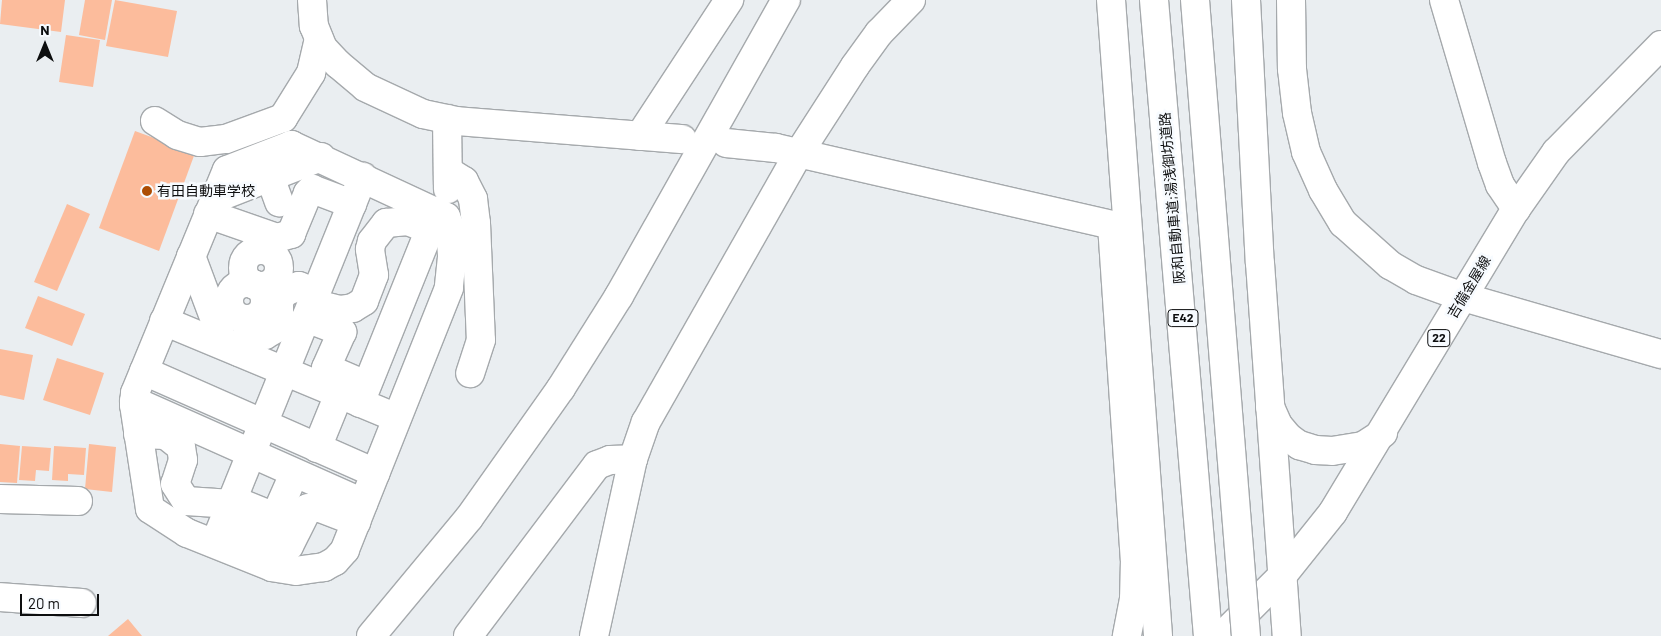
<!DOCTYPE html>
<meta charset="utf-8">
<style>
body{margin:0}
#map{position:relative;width:1661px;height:636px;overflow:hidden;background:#eaeef1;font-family:Barlow,"Noto Sans JP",sans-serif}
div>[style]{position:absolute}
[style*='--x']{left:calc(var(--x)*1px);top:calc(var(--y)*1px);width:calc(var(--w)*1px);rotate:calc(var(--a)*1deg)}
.building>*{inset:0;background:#fcbc9c}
.roads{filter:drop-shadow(1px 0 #a5a9ac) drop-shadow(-1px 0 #a5a9ac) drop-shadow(0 1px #a5a9ac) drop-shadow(0 -1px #a5a9ac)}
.minor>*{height:28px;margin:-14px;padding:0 14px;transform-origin:14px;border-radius:14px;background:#fff}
.minor>.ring{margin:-14px;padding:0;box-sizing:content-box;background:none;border:28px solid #fff;border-radius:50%}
.major>*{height:28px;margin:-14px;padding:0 14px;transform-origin:14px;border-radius:14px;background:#fff}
.highway>*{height:28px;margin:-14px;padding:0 14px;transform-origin:14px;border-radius:14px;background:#fff}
.bridges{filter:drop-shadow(1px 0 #a5a9ac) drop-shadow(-1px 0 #a5a9ac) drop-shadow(0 1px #a5a9ac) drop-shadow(0 -1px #a5a9ac)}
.highway-bridge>*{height:28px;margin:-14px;padding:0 14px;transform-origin:14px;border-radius:14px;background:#fff}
.dots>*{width:14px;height:14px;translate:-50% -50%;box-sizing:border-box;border:2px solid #f7fbff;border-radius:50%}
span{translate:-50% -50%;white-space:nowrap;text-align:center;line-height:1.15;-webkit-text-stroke:5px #f7fbff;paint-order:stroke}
.shield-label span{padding:1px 4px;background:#f7fbff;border:1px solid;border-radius:4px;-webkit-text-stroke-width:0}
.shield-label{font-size:12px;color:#0d0e0f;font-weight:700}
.poi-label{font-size:14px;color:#0d0e0f}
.left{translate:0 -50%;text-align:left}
.street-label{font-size:14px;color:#0d0e0f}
.north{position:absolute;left:20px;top:20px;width:50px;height:50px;-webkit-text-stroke:4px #f7fbff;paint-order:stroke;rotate:0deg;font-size:14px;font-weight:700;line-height:20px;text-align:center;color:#0d0e0f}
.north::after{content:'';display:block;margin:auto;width:18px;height:22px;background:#0d0e0f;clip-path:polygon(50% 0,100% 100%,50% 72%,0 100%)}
.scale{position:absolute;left:20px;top:594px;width:79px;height:22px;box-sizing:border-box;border:2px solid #0d0e0f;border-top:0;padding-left:6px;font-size:15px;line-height:18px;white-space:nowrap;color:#0d0e0f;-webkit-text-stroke:4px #f7fbff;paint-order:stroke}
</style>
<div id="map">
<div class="building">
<div style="clip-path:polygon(2px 0,65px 0,61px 32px,0 24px)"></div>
<div style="clip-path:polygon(85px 0,112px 0,105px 40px,79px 35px)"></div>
<div style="clip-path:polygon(115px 0,177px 11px,168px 57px,106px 46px)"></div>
<div style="clip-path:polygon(66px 35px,100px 40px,93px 87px,59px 82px)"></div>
<div style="clip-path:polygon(135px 131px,195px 153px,159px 251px,99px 228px)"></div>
<div style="clip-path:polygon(67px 204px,90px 214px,57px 291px,34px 282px)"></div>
<div style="clip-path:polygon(38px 296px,85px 314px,72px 346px,25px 328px)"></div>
<div style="clip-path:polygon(0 349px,33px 355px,24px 400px,0 395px)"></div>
<div style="clip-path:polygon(57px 358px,104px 373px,90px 415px,43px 400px)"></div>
<div style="clip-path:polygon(0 444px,20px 446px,17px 483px,0 482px)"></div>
<div style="clip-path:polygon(89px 444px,116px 447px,112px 492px,85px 489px)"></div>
<div style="clip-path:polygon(22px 446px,51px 448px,49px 471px,36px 470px,35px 481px,19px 480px)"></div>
<div style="clip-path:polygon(54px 446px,86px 448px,84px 475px,68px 474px,68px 481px,52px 480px)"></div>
<div style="clip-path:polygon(128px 619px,142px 636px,108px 636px)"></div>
</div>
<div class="roads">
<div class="minor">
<div style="--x:312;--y:0;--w:26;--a:86"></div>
<div style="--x:314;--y:26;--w:24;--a:68"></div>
<div style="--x:323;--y:48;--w:22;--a:47"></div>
<div style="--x:338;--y:64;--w:35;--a:40"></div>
<div style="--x:365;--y:87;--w:64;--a:25"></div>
<div style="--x:423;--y:114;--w:34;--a:12"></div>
<div style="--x:456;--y:121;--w:227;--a:4.6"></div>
<div style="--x:1246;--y:0;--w:263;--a:87"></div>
<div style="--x:1260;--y:263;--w:374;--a:85.9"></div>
<div style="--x:1444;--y:0;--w:170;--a:73.6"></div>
<div style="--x:1492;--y:163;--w:23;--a:70"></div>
<div style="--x:1500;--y:185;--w:29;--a:56"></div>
<div style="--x:447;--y:119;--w:70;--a:89.2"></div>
<div style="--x:155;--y:121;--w:26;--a:32"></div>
<div style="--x:177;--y:135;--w:24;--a:17"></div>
<div style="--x:200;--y:142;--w:26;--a:-7"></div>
<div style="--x:226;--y:139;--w:61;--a:-20.2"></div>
<div style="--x:283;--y:118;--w:53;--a:-58.1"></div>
<div style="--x:311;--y:73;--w:35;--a:-77"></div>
<div style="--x:640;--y:136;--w:163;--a:-56.8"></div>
<div style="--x:726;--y:143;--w:50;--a:5.7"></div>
<div style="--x:776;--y:148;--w:345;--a:12.9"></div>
<div style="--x:1112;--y:225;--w:335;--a:86.1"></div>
<div style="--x:1135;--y:559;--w:40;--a:91.4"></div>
<div style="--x:1134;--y:599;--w:38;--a:101"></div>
<div style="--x:291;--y:145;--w:171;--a:24.9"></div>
<div style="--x:446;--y:217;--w:11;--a:68"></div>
<div style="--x:450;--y:227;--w:30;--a:86"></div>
<div style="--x:452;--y:257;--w:31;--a:96"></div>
<div style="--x:449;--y:288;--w:282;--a:111.7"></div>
<div style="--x:345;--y:550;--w:15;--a:132"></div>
<div style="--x:335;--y:561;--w:13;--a:151"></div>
<div style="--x:324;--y:567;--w:28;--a:172"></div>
<div style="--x:296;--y:571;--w:24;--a:-171"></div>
<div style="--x:272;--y:567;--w:92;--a:-158.2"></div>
<div style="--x:187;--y:533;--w:44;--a:-147"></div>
<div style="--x:150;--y:509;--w:105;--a:-98.7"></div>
<div style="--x:134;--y:405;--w:12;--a:-85"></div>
<div style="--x:135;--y:393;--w:241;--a:-67.6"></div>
<div style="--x:227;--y:170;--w:69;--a:-21.3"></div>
<div style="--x:448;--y:171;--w:19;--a:32"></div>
<div style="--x:464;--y:181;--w:20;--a:63"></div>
<div style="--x:473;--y:199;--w:24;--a:83"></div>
<div style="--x:476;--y:223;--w:117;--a:87.6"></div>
<div style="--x:481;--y:340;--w:35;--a:108"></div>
<div style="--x:270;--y:177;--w:27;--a:70"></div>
<div style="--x:214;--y:199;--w:115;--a:-21.4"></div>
<div style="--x:208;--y:214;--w:73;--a:19.2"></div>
<div style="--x:277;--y:238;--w:15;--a:-16"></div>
<div style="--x:291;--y:234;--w:44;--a:-67.5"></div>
<div style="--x:308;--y:193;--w:6;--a:-45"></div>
<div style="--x:312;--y:189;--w:43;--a:20.6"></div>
<div class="ring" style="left:243px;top:250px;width:8px;height:8px"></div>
<div style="--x:191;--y:256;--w:89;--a:69.5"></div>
<div class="ring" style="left:229px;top:283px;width:8px;height:8px"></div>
<div style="--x:1463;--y:297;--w:206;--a:16.1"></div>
<div style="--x:312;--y:303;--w:29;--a:14"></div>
<div style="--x:340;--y:310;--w:13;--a:-9"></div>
<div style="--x:353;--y:308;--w:13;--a:-32"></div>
<div style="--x:364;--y:301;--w:28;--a:-69"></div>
<div style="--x:374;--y:275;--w:26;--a:-99"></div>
<div style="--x:370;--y:249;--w:8;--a:-76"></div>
<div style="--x:372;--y:241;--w:23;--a:-52"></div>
<div style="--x:386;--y:223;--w:22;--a:-5"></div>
<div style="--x:408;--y:221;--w:24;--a:22"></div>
<div style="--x:306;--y:318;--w:39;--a:21"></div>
<div style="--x:342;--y:332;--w:39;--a:114"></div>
<div style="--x:326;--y:368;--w:36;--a:23"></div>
<div style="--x:164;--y:321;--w:252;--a:22.6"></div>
<div style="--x:239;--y:352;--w:12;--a:-70"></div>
<div style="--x:243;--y:341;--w:9;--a:-36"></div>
<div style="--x:250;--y:336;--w:15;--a:-4"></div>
<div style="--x:265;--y:335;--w:16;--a:-30"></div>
<div style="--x:279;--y:327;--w:25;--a:-90"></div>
<div style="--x:279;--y:302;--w:10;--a:-66"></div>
<div style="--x:283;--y:293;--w:17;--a:-24"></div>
<div style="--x:299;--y:286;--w:18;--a:22"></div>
<div style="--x:144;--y:371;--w:253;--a:23.8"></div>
<div style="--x:134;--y:401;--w:251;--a:24"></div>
<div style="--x:360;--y:403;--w:207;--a:-68.1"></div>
<div style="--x:1270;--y:407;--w:20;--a:66"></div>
<div style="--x:1278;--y:425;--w:16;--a:50"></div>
<div style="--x:1288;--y:437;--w:14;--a:36"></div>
<div style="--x:1299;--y:445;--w:17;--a:17"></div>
<div style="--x:1315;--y:450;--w:17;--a:3"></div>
<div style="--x:1332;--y:451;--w:31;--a:-9"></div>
<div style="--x:1363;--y:446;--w:24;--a:-33"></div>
<div style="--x:138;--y:434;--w:28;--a:2"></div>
<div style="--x:166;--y:435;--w:19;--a:39"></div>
<div style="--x:181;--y:447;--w:13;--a:81"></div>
<div style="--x:183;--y:460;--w:25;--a:108"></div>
<div style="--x:175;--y:484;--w:20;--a:57"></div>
<div style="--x:186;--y:501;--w:46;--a:3.7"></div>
<div style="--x:317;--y:448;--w:58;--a:-67.8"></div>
<div style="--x:0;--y:499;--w:78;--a:1.5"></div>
<div style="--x:233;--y:500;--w:45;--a:22"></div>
<div style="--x:275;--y:517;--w:47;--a:-66.2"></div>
<div style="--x:225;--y:520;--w:69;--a:22.1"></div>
<div style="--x:289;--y:546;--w:42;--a:-63.4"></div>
<div style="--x:308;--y:508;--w:12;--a:0"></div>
<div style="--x:320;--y:508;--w:39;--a:21"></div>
<div style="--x:215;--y:543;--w:395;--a:-68"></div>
<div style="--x:0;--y:597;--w:82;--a:4.2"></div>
<div style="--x:468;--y:636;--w:214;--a:-53"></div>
<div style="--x:597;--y:465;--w:14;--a:-21"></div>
<div style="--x:610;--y:460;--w:23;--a:-2"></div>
<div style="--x:594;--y:636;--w:181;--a:-77.6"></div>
<div style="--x:633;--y:459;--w:39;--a:-71"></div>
<div style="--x:646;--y:422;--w:309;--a:-60.4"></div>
<div style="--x:799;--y:153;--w:103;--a:-57.2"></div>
<div style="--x:855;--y:66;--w:41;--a:-54"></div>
<div style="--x:879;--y:33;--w:46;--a:-45.9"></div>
</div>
<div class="major">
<div style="--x:1222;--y:636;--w:85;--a:-45"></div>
<div style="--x:1282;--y:576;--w:82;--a:-51.4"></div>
<div style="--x:1333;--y:512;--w:354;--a:-58.9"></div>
<div style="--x:1516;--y:209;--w:70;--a:-54.9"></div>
<div style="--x:1556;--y:152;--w:150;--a:-45.5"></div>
</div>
<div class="highway">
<div style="--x:1111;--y:0;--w:638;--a:85.77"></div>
<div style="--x:1154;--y:0;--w:638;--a:85.15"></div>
<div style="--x:1291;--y:0;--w:69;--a:89.2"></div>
<div style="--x:1292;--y:69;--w:44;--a:83.5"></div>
<div style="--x:1297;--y:113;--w:40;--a:77"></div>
<div style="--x:1306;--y:152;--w:42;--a:65.9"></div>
<div style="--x:1323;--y:190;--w:39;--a:59"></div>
<div style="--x:1343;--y:223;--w:63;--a:41.8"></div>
<div style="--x:1390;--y:265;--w:30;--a:30"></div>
<div style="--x:1416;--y:280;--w:50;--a:19.9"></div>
<div style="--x:371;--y:636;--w:153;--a:-50.3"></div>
<div style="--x:469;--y:518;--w:159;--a:-54.7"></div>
<div style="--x:561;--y:388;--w:109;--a:-57.8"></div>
<div style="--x:619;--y:296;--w:340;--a:-60.6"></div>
</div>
</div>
<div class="bridges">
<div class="highway-bridge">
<div style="--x:1195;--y:0;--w:638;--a:85.42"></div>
</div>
</div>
<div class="dots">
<div style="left:147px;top:191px;background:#ad4d04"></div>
</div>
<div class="shield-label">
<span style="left:1183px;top:318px">E42</span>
<span style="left:1439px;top:338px">22</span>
</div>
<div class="poi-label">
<span class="left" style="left:157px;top:191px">有田自動車学校</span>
</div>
<div class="street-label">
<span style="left:1172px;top:198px;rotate:-95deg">阪和自動車道;湯浅御坊道路</span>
<span style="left:1469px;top:287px;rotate:-59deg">吉備金屋線</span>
</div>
<div class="north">N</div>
<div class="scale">20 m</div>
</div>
